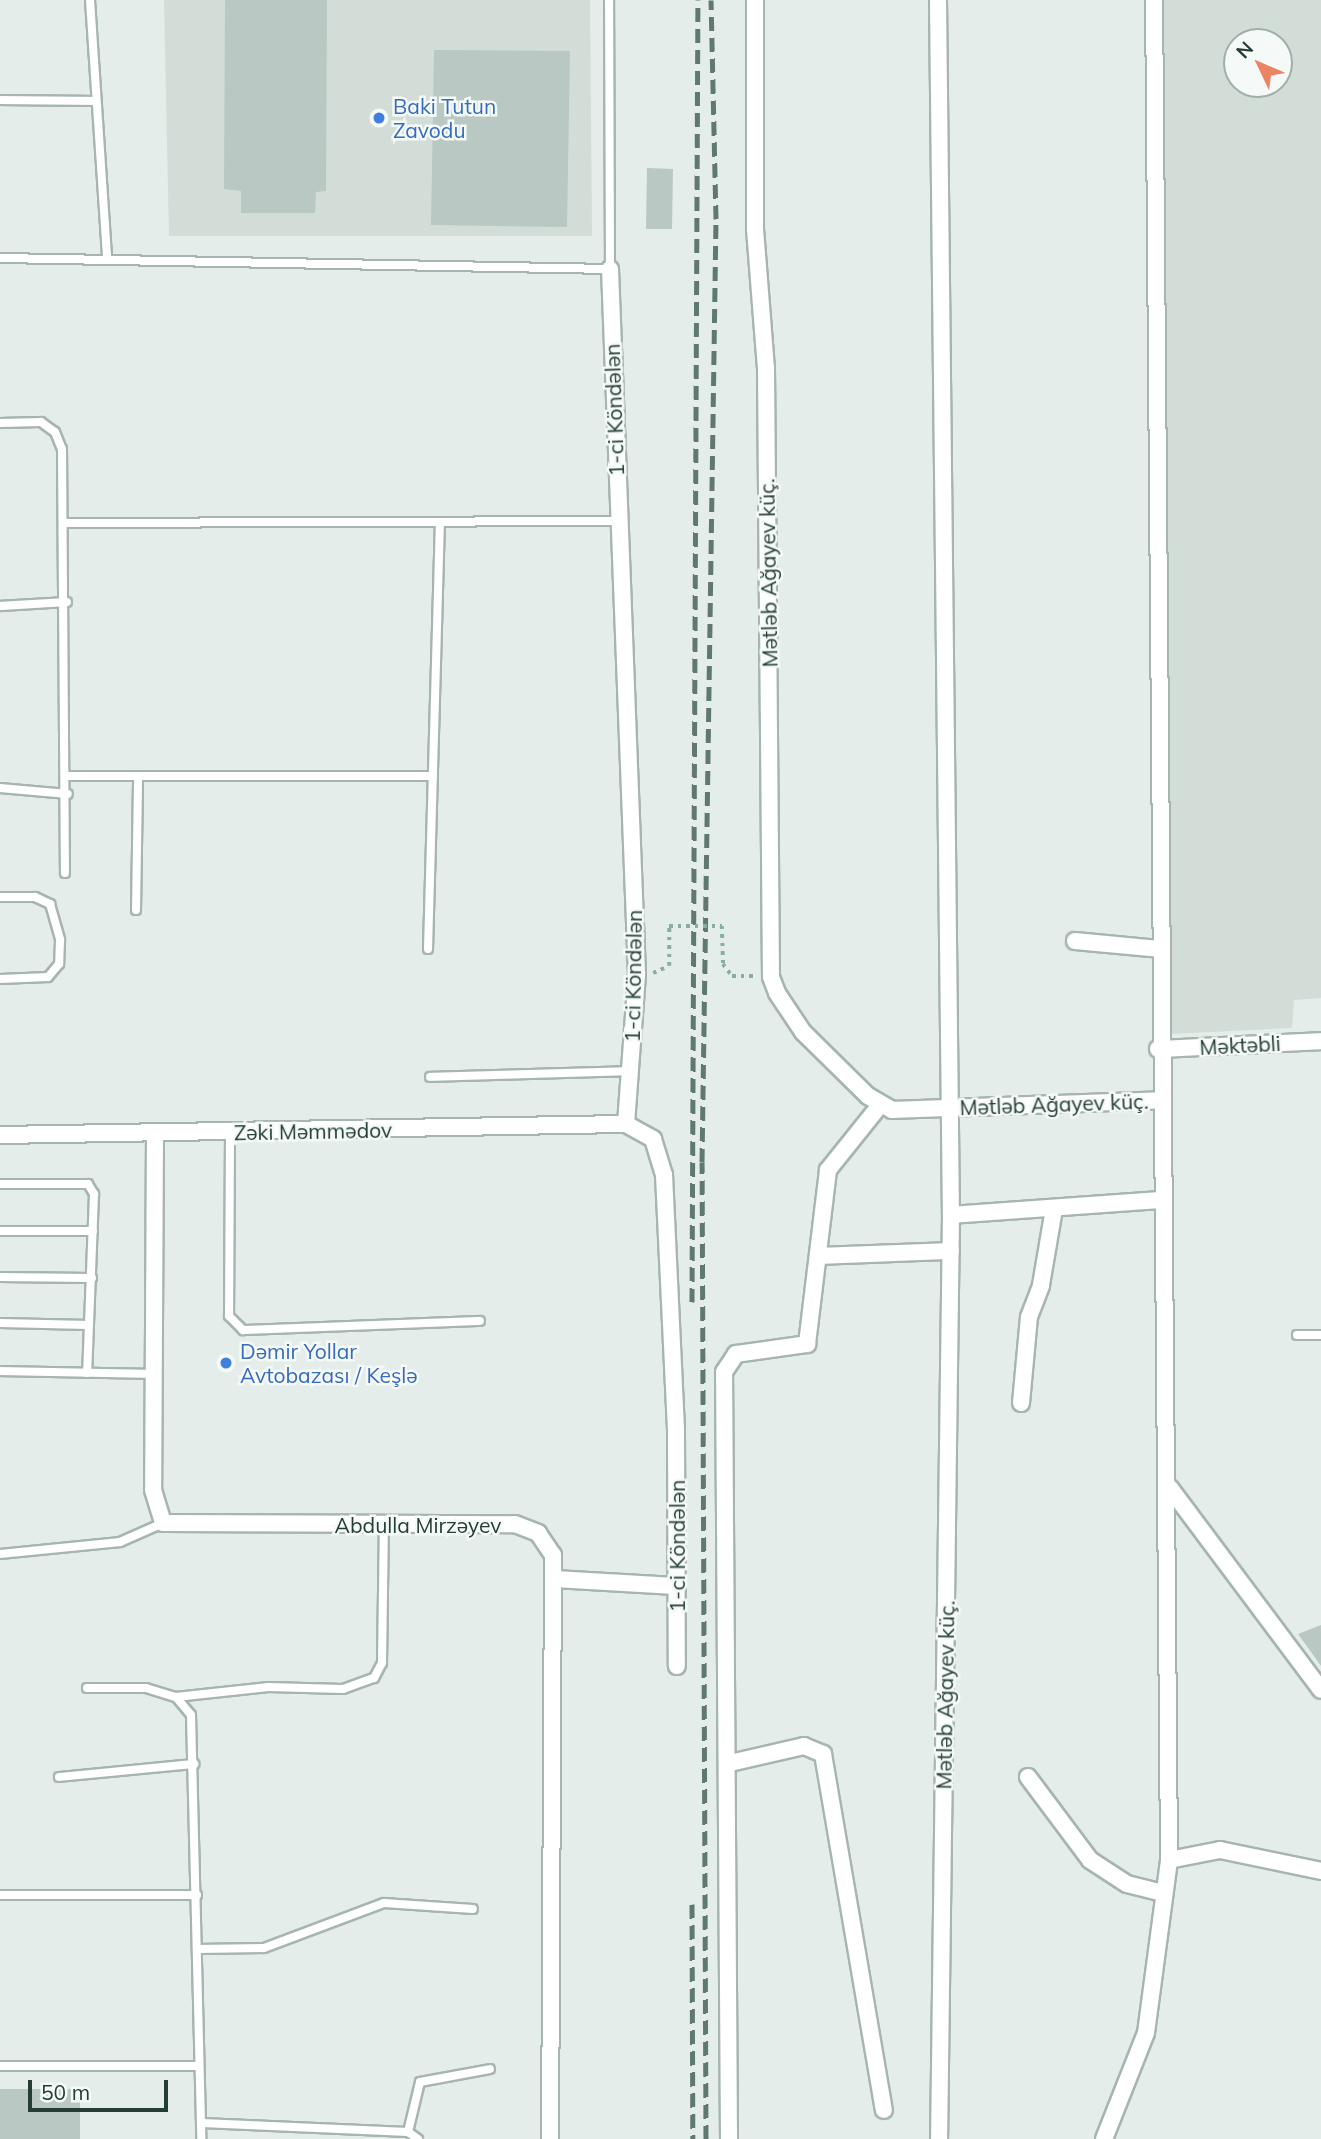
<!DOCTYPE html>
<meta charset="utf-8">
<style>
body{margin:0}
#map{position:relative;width:1321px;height:2139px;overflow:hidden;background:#e4ede9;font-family:Mulish,sans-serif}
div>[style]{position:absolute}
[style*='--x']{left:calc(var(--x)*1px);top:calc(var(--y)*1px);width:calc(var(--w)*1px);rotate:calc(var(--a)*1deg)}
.built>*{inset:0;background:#d2ddd8}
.building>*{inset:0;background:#b9c8c2}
.path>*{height:3.5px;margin-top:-1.75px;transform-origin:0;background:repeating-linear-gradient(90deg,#86afa2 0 3.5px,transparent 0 8.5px)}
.roads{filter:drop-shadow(2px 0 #a7b5b0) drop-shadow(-2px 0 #a7b5b0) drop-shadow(0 2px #a7b5b0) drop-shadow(0 -2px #a7b5b0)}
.service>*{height:8px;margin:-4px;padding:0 4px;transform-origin:4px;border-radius:4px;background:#fff}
.minor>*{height:16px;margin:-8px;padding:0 8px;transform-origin:8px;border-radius:8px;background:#fff}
.rail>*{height:5px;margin-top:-2.5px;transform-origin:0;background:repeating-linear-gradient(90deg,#5f7972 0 14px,transparent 0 21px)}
.path-bridge>*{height:3.5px;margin-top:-1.75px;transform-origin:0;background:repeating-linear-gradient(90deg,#86afa2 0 3.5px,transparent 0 8.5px)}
.dots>*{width:19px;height:19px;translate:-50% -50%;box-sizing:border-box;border:4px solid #f5f9f7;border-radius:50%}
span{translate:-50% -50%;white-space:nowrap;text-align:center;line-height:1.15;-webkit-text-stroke:5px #f5f9f7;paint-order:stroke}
.shop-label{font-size:21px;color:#366cbe}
.left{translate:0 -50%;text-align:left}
.street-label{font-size:21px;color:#243e37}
.north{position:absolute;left:1223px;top:28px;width:70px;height:70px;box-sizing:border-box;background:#f5f9f7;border:2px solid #a1aeaa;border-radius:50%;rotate:314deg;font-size:19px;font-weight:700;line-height:28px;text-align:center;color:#243e37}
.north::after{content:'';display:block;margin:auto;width:24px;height:32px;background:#ec8363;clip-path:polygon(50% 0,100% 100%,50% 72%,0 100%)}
.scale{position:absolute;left:28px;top:2080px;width:140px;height:32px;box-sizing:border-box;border:4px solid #243e37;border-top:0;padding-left:9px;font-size:21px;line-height:24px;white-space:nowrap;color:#243e37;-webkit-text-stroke:5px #f5f9f7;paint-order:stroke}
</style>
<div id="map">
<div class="built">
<div style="clip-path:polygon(164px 0,590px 0,592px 236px,169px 236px)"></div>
<div style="clip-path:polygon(evenodd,1163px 0,1321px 0,1321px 998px,1294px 1000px,1292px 1028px,1171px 1034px,1163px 0,1279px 42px,1279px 84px,1237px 84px,1237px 42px,1279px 42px)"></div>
</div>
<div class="building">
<div style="clip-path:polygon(225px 0,327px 0,326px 191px,316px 192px,315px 213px,241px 213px,241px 191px,224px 189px)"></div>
<div style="clip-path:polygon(434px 50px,570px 51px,567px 227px,431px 225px)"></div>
<div style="clip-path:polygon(647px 168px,673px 169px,672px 229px,646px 229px)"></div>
<div style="clip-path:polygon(1321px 1625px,1321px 1666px,1298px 1634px)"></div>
<div style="clip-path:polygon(0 2089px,80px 2089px,80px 2139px,0 2139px)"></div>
</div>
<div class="path">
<div style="--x:722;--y:926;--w:38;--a:88"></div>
<div style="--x:723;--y:964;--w:15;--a:53"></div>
<div style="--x:732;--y:976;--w:23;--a:0"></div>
<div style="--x:653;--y:973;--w:17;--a:-24"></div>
<div style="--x:669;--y:966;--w:40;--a:-90"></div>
</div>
<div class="roads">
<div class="service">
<div style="--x:90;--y:0;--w:259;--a:86.2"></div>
<div style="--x:0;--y:100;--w:96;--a:0.6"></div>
<div style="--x:0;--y:258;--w:610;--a:1.03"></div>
<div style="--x:610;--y:269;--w:269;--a:-90.2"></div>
<div style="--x:0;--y:423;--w:41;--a:-1.4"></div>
<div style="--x:41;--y:422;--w:17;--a:36"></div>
<div style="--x:55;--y:432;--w:18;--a:68"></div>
<div style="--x:62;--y:449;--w:424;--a:89.6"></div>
<div style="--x:67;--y:523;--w:551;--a:-0.21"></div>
<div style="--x:0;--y:606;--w:67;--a:-3.4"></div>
<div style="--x:68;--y:776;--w:365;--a:0"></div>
<div style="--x:0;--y:788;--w:68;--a:5"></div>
<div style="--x:0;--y:897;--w:35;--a:0"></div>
<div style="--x:35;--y:897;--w:17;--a:25"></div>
<div style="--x:50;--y:904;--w:37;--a:74"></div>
<div style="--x:60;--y:940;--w:24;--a:92"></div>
<div style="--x:59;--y:964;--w:17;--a:130"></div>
<div style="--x:48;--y:977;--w:48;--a:177.6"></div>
<div style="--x:136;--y:910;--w:134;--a:-89.1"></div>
<div style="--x:428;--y:949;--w:426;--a:-88.4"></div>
<div style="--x:430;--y:1077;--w:200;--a:-1.7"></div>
<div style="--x:230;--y:1133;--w:183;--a:90.3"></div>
<div style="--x:229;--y:1316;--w:20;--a:45"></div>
<div style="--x:243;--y:1330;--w:237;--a:-2.2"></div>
<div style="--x:0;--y:1184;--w:88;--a:0"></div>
<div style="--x:88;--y:1184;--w:12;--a:59"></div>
<div style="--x:94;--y:1194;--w:179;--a:92.2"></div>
<div style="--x:0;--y:1231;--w:93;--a:0"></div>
<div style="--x:0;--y:1277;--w:92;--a:0.6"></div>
<div style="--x:0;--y:1323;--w:89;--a:1.3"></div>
<div style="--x:1297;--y:1335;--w:24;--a:0"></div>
<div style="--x:0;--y:1371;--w:153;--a:1.1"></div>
<div style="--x:0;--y:1554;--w:121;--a:-5.7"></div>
<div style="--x:120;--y:1542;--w:47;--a:-23.8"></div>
<div style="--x:87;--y:1688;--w:59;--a:0"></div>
<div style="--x:146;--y:1688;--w:31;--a:17"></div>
<div style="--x:176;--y:1697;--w:23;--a:50"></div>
<div style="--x:191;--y:1715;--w:424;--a:88.6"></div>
<div style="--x:176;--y:1697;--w:93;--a:-6.2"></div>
<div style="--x:268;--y:1687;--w:75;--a:1.5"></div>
<div style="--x:343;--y:1689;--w:33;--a:-20"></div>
<div style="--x:374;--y:1678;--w:17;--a:-62"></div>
<div style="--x:382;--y:1663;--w:138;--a:-89.2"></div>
<div style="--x:59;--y:1777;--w:136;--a:-5.5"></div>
<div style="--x:0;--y:1895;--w:197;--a:0"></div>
<div style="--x:197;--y:1949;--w:67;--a:-0.9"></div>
<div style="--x:264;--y:1948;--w:128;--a:-20.6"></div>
<div style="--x:384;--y:1903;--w:89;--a:3.9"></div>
<div style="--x:0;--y:2066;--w:197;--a:0"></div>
<div style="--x:202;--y:2123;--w:206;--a:2.5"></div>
<div style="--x:418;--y:2139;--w:12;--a:-145"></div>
<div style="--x:408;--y:2132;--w:51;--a:-76.5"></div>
<div style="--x:420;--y:2082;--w:71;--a:-10.5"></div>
</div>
<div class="minor">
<div style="--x:755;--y:0;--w:229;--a:90"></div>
<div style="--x:755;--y:229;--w:139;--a:85.5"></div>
<div style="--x:766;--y:368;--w:609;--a:89.53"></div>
<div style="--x:771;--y:977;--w:17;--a:69"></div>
<div style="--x:777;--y:993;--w:47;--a:56.3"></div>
<div style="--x:803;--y:1032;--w:91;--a:44.6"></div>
<div style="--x:868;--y:1096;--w:28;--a:30"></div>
<div style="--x:892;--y:1110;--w:268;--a:-2.1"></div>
<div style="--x:938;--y:0;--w:1215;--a:89.39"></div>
<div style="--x:951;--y:1215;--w:924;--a:90.74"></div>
<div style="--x:610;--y:269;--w:706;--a:87.81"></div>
<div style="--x:637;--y:974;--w:150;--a:94.2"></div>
<div style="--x:626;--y:1124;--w:31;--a:29"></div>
<div style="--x:653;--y:1139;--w:38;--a:73"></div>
<div style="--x:664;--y:1175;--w:256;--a:87.3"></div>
<div style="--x:676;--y:1431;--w:235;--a:89.8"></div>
<div style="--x:1075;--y:941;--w:84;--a:5.4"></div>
<div style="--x:1158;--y:1049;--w:163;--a:-2.8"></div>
<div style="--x:155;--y:1133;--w:357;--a:90.3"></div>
<div style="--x:153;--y:1490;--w:34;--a:73"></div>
<div style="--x:163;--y:1523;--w:352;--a:0.2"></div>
<div style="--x:515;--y:1524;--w:25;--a:21"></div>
<div style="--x:538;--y:1533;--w:27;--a:56"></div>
<div style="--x:553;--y:1555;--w:584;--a:90.29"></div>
<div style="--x:0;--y:1135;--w:626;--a:-1.01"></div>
<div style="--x:951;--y:1215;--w:212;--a:-4.1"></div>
<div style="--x:819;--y:1256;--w:132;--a:-2.2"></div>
<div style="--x:1021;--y:1403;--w:86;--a:-84.7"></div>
<div style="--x:1029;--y:1317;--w:34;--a:-69"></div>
<div style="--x:1041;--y:1285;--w:77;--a:-80.3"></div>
<div style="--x:1170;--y:1488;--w:252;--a:53.2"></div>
<div style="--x:554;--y:1579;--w:122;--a:3.3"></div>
<div style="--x:730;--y:1763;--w:76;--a:-12.9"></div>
<div style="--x:804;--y:1746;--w:21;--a:23"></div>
<div style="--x:823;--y:1754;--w:361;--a:80.3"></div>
<div style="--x:1028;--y:1777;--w:104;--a:53.2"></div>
<div style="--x:1090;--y:1860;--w:44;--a:33"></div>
<div style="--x:1127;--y:1884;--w:37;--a:14"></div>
<div style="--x:1169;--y:1860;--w:52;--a:-11.1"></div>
<div style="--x:1220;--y:1850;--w:103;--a:11.7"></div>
<div style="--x:729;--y:2139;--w:767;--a:-90.37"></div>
<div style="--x:724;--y:1372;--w:22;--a:-56"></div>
<div style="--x:736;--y:1354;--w:72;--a:-8"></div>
<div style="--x:807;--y:1344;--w:175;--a:-83.1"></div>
<div style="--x:828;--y:1170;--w:83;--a:-51.3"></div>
<div style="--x:1104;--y:2139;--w:114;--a:-68.4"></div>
<div style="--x:1146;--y:2033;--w:175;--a:-82.4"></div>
<div style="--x:1169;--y:1860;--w:1860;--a:-90.46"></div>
</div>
</div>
<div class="rail">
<div style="--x:692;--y:1302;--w:1302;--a:-89.74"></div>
<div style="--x:692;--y:1904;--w:235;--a:89.8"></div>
<div style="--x:706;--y:2139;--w:977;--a:-90.23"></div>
<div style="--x:702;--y:1162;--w:943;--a:-89.15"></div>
<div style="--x:716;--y:219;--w:219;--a:-91.3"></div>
</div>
<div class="path-bridge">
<div style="--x:669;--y:926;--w:53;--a:0"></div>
</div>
<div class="dots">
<div style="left:379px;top:118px;background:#3f7fe0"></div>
<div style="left:226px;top:1363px;background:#3f7fe0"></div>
</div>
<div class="shop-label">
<span class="left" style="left:393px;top:118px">Baki Tutun<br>Zavodu</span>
<span class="left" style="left:240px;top:1363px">Dəmir Yollar<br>Avtobazası / Keşlə</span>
</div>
<div class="street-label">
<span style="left:614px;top:410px;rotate:-92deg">1-ci Köndələn</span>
<span style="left:768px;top:573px;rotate:-91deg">Mətləb Ağayev küç.</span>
<span style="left:633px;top:976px;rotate:-89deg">1-ci Köndələn</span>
<span style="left:1240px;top:1045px;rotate:-3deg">Məktəbli</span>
<span style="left:1054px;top:1104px;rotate:-2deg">Mətləb Ağayev küç.</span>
<span style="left:313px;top:1131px;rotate:-1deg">Zəki Məmmədov</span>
<span style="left:418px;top:1525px">Abdulla Mirzəyev</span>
<span style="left:677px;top:1546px;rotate:-90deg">1-ci Köndələn</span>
<span style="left:945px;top:1695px;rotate:-89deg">Mətləb Ağayev küç.</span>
</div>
<div class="north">N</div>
<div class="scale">50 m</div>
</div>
